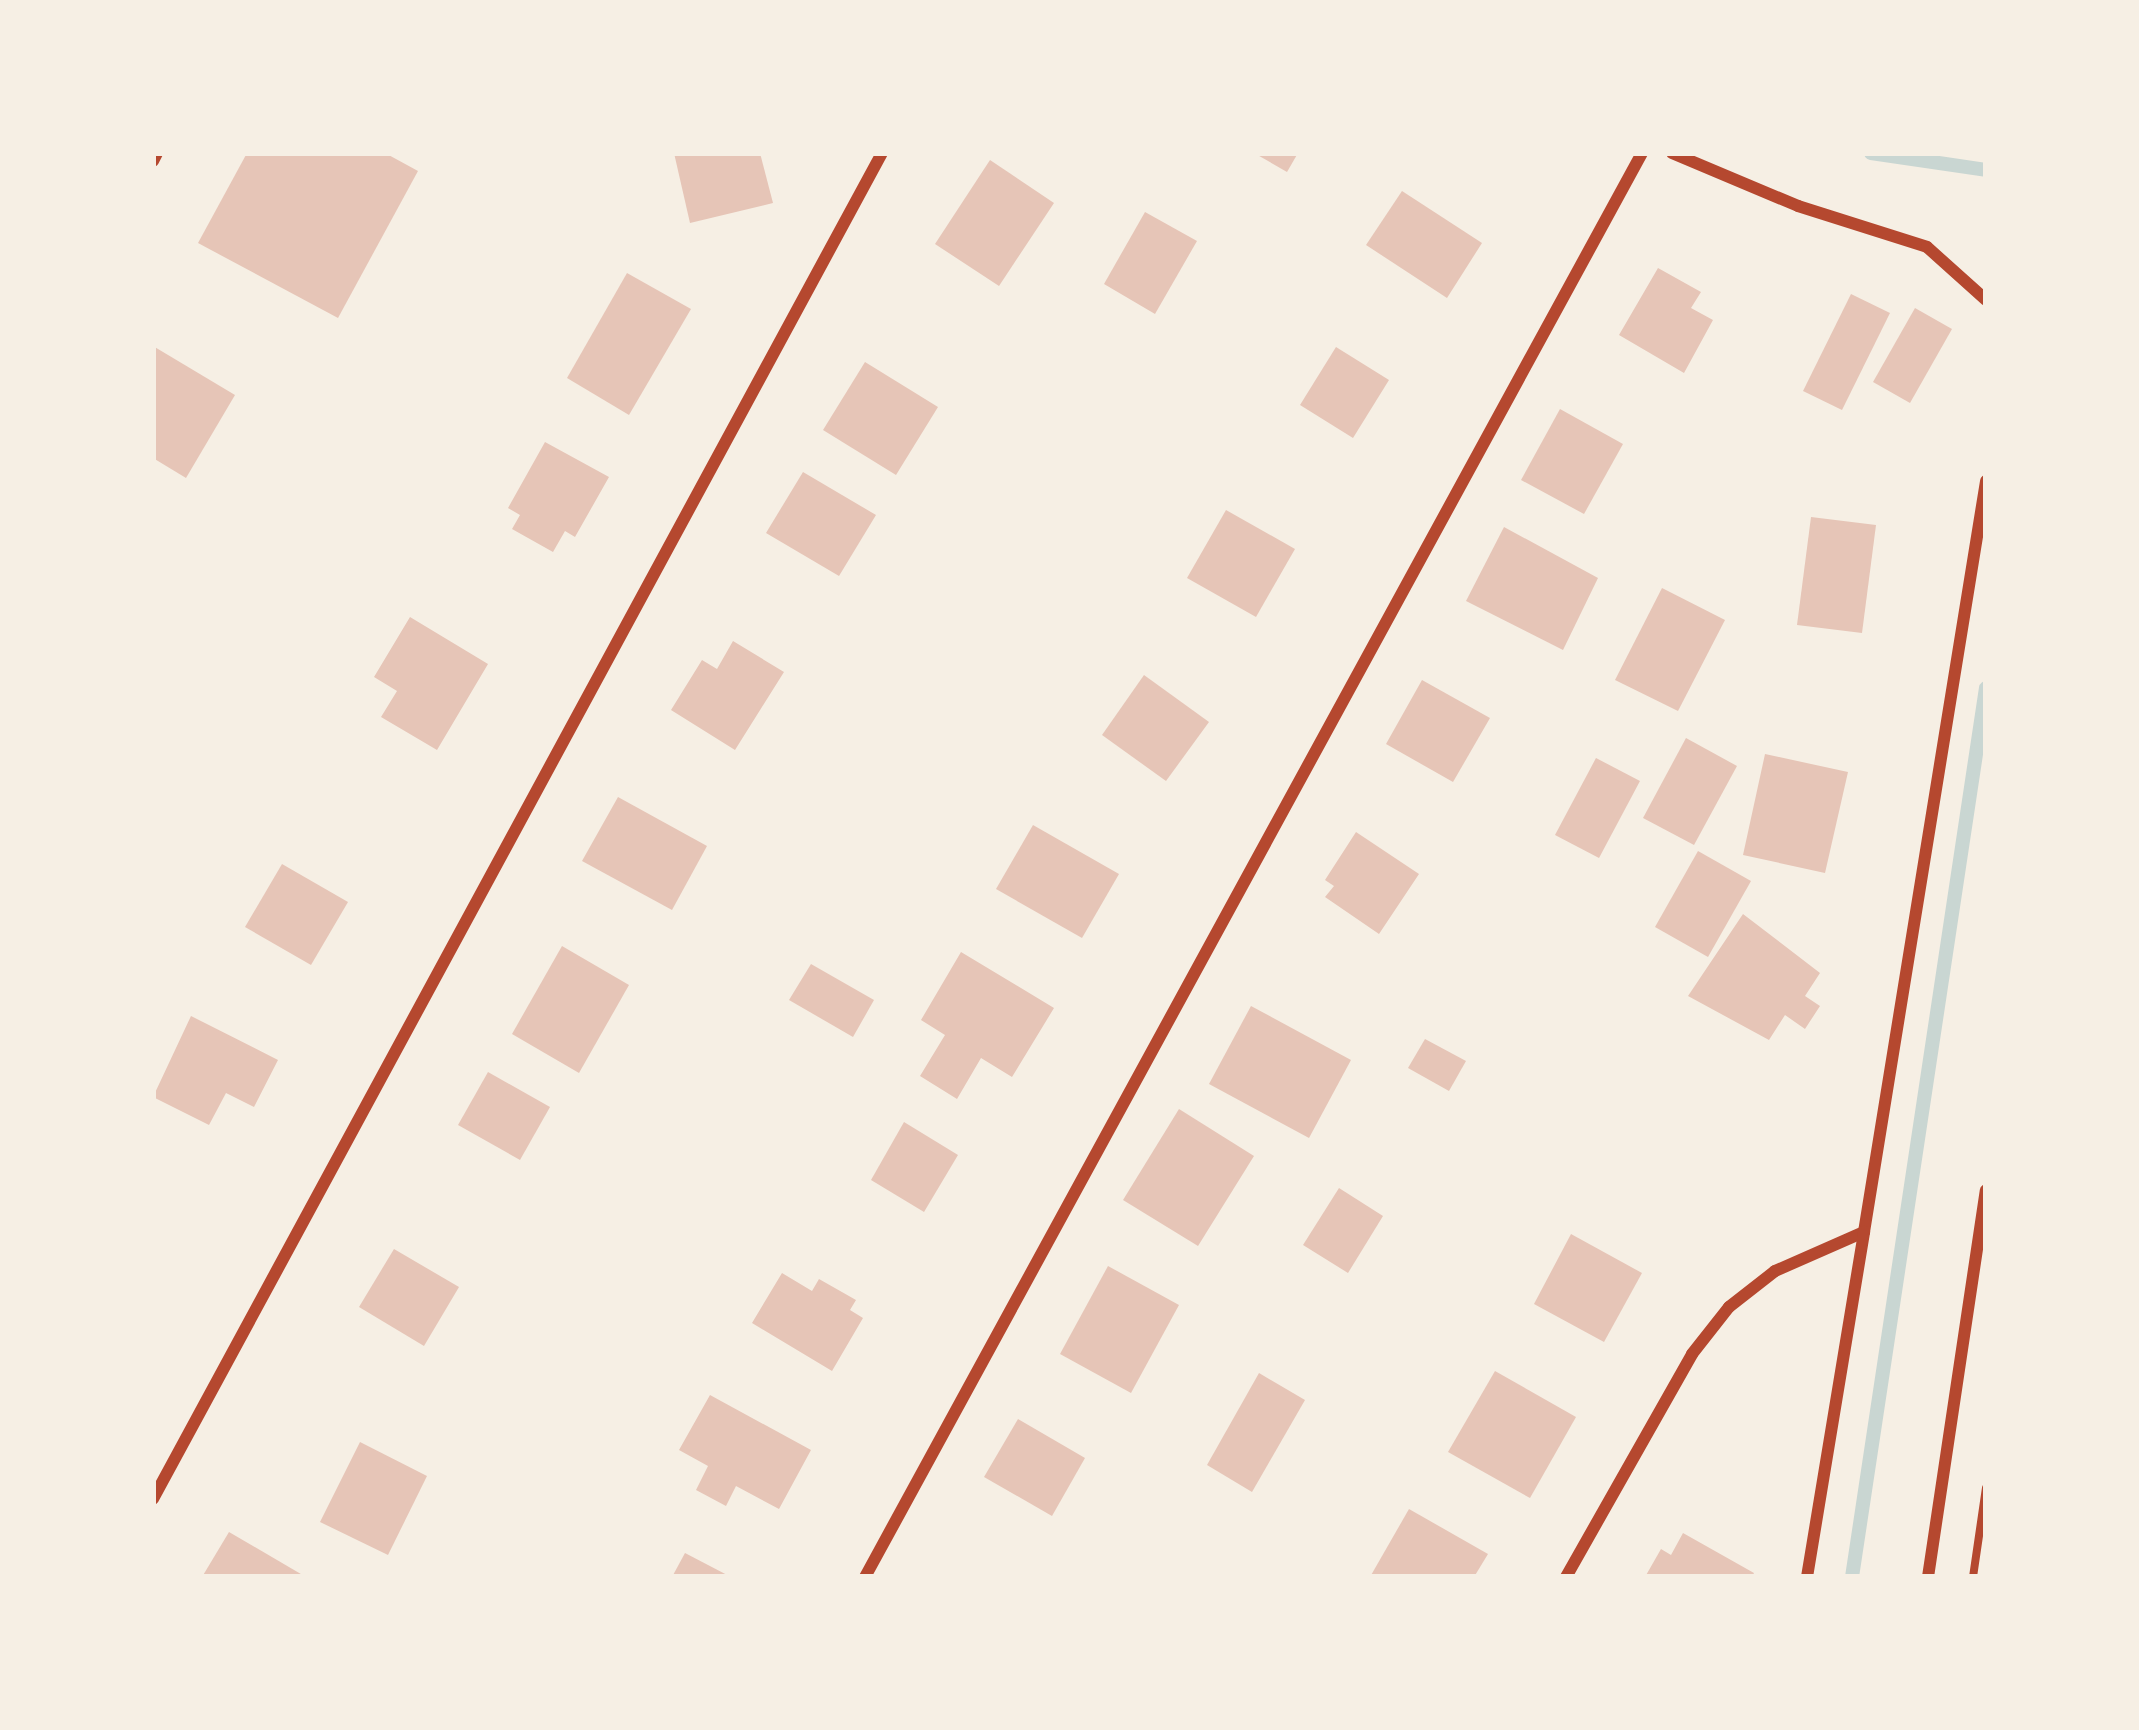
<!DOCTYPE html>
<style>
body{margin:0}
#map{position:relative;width:2139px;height:1730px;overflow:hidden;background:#f6efe4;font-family:Merriweather,serif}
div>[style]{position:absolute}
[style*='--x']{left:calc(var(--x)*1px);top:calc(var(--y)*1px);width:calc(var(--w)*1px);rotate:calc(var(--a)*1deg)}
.stream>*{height:14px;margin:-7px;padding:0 7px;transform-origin:7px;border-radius:7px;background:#c9d6d2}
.building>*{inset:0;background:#e6c5b7}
.path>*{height:8px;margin:-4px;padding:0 4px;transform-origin:4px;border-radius:4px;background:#b5482f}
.minor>*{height:12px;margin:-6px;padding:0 6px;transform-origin:6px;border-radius:6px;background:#b5482f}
span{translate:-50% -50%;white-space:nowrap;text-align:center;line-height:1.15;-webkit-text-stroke:10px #f6efe4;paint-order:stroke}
.frame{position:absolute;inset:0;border:156px solid #f6efe4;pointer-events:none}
</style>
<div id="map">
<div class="stream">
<div style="--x:1871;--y:153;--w:116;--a:8.4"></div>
<div style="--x:1852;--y:1577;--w:899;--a:-81.43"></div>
</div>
<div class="building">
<div style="clip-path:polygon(247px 153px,385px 153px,418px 171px,338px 318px,198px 243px)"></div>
<div style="clip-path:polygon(674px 153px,760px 153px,773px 203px,690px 223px)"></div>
<div style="clip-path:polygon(1254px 153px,1298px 153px,1287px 172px)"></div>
<div style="clip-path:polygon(990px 160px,1054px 203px,999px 286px,935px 244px)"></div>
<div style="clip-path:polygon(1402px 191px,1482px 243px,1447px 298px,1366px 245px)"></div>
<div style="clip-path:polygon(1145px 212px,1197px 241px,1155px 314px,1104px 284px)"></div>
<div style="clip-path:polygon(1658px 268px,1701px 292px,1691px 308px,1713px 320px,1684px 373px,1619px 335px)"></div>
<div style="clip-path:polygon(627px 273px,691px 309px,629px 415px,567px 378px)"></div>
<div style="clip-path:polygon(1851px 294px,1890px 313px,1842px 410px,1803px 391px)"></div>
<div style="clip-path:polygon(1915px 308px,1952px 329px,1910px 403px,1873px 382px)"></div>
<div style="clip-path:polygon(153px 346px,235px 395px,186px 478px,153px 458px)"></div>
<div style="clip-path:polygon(1336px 347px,1389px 380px,1353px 438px,1300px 405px)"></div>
<div style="clip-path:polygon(865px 362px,938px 407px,896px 475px,823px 430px)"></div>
<div style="clip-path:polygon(1560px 409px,1623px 444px,1584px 514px,1521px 480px)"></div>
<div style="clip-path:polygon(545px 442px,609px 477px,575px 537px,565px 531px,553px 552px,512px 529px,520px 515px,508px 508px)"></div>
<div style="clip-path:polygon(803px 472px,876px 515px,839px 576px,766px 533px)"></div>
<div style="clip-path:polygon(1226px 510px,1295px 549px,1256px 617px,1187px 578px)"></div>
<div style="clip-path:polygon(1811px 517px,1876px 525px,1862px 633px,1797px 625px)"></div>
<div style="clip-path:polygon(1504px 527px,1598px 578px,1563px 650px,1466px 601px)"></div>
<div style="clip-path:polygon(1662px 588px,1725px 620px,1678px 711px,1615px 680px)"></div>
<div style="clip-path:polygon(410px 617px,488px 664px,437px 750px,381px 717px,397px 691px,374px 677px)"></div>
<div style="clip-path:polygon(733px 641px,784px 672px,735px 750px,671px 710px,702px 660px,717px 669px)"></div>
<div style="clip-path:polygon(1144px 675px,1209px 722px,1166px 781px,1102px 735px)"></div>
<div style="clip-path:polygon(1422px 680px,1490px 718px,1453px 782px,1386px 744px)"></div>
<div style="clip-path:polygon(1686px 738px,1737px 766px,1694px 845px,1643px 818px)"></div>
<div style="clip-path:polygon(1765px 754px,1848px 772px,1825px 873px,1743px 855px)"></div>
<div style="clip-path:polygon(1596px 758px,1640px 781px,1599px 858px,1555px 835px)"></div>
<div style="clip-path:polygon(618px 797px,707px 846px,672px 910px,582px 861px)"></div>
<div style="clip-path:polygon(1033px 825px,1119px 874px,1082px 938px,996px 889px)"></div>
<div style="clip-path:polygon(1356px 832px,1419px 874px,1379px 934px,1325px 897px,1334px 886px,1325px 880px)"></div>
<div style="clip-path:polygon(1698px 851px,1751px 881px,1708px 957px,1655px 927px)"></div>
<div style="clip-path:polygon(282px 864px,348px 902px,311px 965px,245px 927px)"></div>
<div style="clip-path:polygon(1743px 914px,1820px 973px,1805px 996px,1820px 1006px,1805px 1029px,1785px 1015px,1769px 1040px,1688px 996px)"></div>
<div style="clip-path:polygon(562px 946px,629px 985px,579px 1073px,512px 1034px)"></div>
<div style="clip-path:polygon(961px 952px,1054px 1008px,1012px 1077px,981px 1058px,957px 1099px,920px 1076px,945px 1035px,921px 1020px)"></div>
<div style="clip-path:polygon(811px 964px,874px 1000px,853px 1037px,789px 1000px)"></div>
<div style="clip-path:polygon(1251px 1006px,1351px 1060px,1309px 1138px,1209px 1084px)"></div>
<div style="clip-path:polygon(191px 1016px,278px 1060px,254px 1107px,226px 1093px,209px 1125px,153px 1097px)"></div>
<div style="clip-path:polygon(1425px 1039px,1466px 1061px,1449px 1091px,1408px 1068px)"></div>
<div style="clip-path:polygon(488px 1072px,550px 1107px,520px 1160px,458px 1125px)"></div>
<div style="clip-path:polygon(1179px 1109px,1254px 1156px,1198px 1246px,1123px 1200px)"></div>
<div style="clip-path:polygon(904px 1122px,958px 1155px,924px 1212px,871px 1180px)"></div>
<div style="clip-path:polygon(1339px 1188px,1383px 1216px,1348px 1273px,1303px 1245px)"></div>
<div style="clip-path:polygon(1571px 1234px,1642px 1273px,1604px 1342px,1534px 1304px)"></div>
<div style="clip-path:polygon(394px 1249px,459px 1287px,424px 1346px,359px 1307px)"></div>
<div style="clip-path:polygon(1108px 1266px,1179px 1305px,1131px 1393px,1060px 1354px)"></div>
<div style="clip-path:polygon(782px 1273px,812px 1291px,819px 1279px,856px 1300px,850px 1310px,863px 1318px,832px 1371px,752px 1323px)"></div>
<div style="clip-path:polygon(1495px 1371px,1576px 1417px,1530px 1498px,1448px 1452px)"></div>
<div style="clip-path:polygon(1259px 1373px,1305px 1400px,1252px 1492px,1207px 1465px)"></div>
<div style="clip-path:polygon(710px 1395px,811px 1450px,779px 1509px,736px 1486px,726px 1506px,696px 1490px,708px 1466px,679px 1450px)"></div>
<div style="clip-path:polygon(1018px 1419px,1085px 1458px,1052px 1516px,984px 1477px)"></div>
<div style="clip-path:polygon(360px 1442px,427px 1476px,388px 1555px,320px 1522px)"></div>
<div style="clip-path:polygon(1409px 1509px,1488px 1554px,1474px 1577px,1370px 1577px)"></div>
<div style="clip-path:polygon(229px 1532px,306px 1577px,202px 1577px)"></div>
<div style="clip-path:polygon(1683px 1533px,1754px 1573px,1752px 1577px,1645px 1577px,1661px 1549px,1671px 1555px)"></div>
<div style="clip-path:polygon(685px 1553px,731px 1577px,672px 1577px)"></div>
</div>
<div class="path">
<div style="--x:1973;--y:1577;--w:90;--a:-81.7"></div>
</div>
<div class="minor">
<div style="--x:1672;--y:153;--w:137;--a:22.8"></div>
<div style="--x:1798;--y:206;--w:135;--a:17.6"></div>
<div style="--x:1927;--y:247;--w:79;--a:41.9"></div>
<div style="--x:153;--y:161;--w:9;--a:-63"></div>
<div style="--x:153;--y:1499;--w:1531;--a:-61.56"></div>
<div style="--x:865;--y:1577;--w:1622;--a:-61.38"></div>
<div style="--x:1566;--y:1577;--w:256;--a:-60.5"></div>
<div style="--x:1692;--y:1354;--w:60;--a:-51.8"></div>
<div style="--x:1729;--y:1307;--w:58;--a:-38"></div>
<div style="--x:1775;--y:1271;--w:97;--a:-23.7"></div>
<div style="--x:1864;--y:1232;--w:761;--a:-80.77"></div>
<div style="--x:1807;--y:1577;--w:350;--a:-80.6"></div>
<div style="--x:1928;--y:1577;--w:391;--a:-81.5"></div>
</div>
<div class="frame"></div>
</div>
